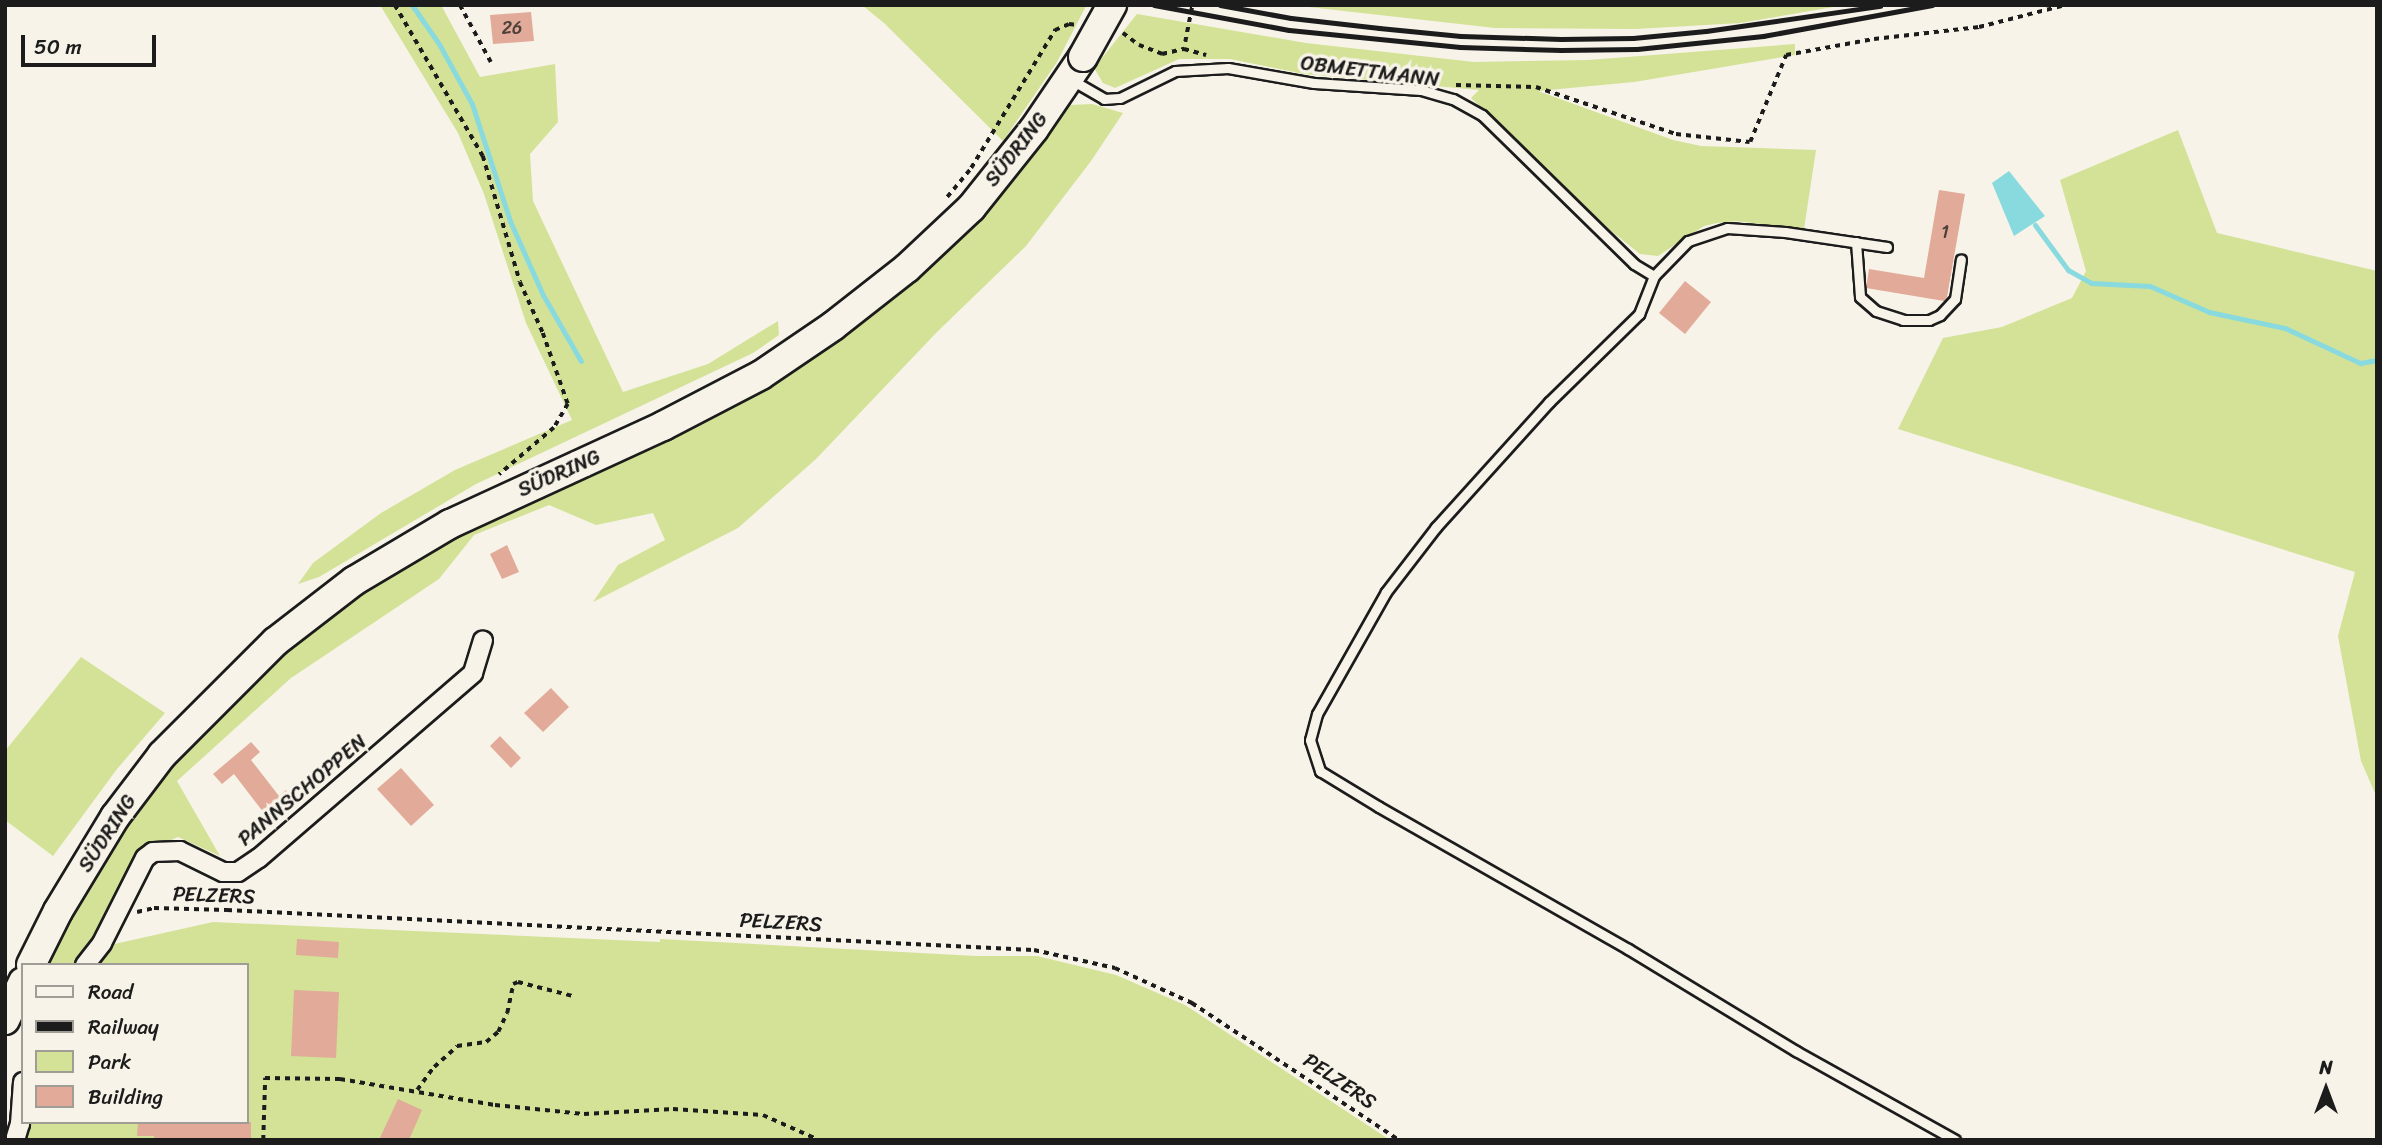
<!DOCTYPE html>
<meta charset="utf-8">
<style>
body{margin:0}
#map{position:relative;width:2382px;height:1145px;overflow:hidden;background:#f7f3e8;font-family:Sriracha,sans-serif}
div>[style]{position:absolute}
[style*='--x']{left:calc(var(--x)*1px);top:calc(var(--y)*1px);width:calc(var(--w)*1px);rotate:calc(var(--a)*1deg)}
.green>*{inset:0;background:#d3e296}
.water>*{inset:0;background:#89dadf}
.stream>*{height:5px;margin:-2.5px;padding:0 2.5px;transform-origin:2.5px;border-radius:2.5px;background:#89dadf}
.building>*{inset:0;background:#e2ab99}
.path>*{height:3.5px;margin-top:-1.75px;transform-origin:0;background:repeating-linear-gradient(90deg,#1c1c1c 0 5px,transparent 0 10px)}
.roads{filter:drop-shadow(2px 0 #1c1c1c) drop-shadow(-2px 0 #1c1c1c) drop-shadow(0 2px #1c1c1c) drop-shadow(0 -2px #1c1c1c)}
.service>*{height:9px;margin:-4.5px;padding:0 4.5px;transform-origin:4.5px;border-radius:4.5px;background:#f7f3e8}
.minor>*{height:18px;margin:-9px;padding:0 9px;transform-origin:9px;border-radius:9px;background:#f7f3e8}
.primary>*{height:28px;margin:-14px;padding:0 14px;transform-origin:14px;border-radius:14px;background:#f7f3e8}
.rail>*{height:5px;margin:-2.5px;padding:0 2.5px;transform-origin:2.5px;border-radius:2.5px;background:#1c1c1c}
.path-bridge>*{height:3.5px;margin-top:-1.75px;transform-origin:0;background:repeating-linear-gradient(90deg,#1c1c1c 0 5px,transparent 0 10px)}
.bridges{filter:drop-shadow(2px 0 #1c1c1c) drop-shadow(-2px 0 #1c1c1c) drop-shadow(0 2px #1c1c1c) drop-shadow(0 -2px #1c1c1c)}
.primary-bridge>*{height:28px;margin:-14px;padding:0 14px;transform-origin:14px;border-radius:14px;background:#f7f3e8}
span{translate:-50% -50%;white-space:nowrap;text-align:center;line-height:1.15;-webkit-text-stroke:7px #f7f3e8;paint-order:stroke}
.number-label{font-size:18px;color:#4e403b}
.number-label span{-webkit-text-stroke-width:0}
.street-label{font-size:21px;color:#1c1c1c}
.frame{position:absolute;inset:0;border:7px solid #1c1c1c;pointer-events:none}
.legend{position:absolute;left:21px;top:963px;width:228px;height:161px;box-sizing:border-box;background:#f7f3e8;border:2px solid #9f9d96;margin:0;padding:9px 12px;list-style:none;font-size:21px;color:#1c1c1c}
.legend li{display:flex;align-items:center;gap:14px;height:35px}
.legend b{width:35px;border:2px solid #9f9d96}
.north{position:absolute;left:2291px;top:1054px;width:70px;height:70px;-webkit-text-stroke:5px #f7f3e8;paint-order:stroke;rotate:0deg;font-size:19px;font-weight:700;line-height:28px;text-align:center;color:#1c1c1c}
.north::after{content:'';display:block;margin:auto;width:24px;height:32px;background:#1c1c1c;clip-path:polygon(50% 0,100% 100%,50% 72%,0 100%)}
.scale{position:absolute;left:21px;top:35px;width:135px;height:32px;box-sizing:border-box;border:4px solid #1c1c1c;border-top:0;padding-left:9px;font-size:21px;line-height:24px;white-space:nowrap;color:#1c1c1c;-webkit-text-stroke:5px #f7f3e8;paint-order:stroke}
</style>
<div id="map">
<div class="green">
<div style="clip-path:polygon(380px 5px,441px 5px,480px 77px,555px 64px,558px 122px,530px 154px,533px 201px,623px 392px,708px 364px,778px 321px,779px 335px,753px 353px,476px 484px,319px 577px,298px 584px,313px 563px,381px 513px,455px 470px,572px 420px,526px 323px,484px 194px,458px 133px)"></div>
<div style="clip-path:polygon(862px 5px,1082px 5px,1086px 6px,1057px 62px,1003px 141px,884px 23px)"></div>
<div style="clip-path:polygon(1291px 5px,1845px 5px,1740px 23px,1636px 29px,1495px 28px)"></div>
<div style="clip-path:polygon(1137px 14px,1306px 43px,1474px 62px,1588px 60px,1795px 44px,1795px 55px,1634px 82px,1538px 91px,1673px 140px,1701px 146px,1816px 150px,1804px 229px,1736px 221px,1717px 223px,1704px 226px,1658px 256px,1640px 254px,1610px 230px,1471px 98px,1479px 90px,1304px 74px,1230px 59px,1179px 59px,1115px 88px,1103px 83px,1094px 68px)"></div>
<div style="clip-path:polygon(1092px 104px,1123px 113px,1091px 161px,1026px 246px,937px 332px,816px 459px,738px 528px,593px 602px,618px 565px,665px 540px,653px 513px,596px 525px,549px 505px,474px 535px,439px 579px,291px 678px,177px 781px,220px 856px,178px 837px,141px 853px,96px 934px,74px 965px,49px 965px,66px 924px,127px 816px,179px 749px,242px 688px,334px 609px,439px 542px,762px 386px,1060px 112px,1070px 105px)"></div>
<div style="clip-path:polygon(2178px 130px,2217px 233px,2377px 271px,2377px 798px,2361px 761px,2338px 636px,2355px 572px,1898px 429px,1943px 338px,2002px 327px,2072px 298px,2086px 271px,2060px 180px)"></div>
<div style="clip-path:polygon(81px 657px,165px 713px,117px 769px,53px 856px,5px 820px,5px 751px)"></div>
<div style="clip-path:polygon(213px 922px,660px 942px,660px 939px,976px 956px,1037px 956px,1116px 975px,1185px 1005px,1390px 1140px,19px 1140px,25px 1122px,247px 1122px,247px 965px,98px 965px,110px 945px)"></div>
</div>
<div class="water">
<div style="clip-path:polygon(2009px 171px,2045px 216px,2014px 236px,1992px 183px)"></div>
</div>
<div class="stream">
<div style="--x:412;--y:5;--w:47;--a:55.3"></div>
<div style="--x:439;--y:44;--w:68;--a:61.2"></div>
<div style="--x:472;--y:104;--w:123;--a:72"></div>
<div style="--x:510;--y:221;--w:81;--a:66"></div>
<div style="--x:543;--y:295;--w:76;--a:60.1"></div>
<div style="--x:2035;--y:225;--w:56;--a:53.7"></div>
<div style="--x:2068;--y:270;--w:26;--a:29"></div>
<div style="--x:2091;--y:283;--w:59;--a:2.9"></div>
<div style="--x:2150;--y:286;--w:64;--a:23.8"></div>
<div style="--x:2209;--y:312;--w:78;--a:11.9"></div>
<div style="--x:2285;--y:328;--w:83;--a:25"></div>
<div style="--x:2360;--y:363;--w:17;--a:-10"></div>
</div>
<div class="building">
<div style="clip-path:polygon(531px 12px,534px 41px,493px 44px,490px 15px)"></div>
<div style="clip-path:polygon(1939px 190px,1965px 194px,1947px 297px,1944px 301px,1866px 288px,1869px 269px,1924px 278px)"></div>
<div style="clip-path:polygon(1685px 281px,1711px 302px,1685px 334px,1659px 313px)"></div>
<div style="clip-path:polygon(507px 545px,519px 572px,502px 579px,490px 554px)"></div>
<div style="clip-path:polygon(551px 688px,569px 707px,543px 732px,524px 713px)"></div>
<div style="clip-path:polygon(500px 736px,521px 758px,511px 768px,490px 746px)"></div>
<div style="clip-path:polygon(251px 742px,260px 752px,251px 760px,279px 796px,286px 790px,295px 802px,270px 821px,234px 774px,222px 784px,213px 774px)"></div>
<div style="clip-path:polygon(401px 768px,434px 805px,411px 826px,377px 789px)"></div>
<div style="clip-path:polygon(297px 939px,339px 942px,338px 958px,296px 955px)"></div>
<div style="clip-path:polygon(294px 990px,339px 992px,336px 1058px,291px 1056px)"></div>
<div style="clip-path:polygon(398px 1099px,422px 1110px,409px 1140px,379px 1140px)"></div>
<div style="clip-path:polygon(138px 1122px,251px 1122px,251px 1140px,154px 1140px,154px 1136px,137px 1136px)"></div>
</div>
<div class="path">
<div style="--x:395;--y:5;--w:175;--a:59.8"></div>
<div style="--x:483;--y:156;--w:131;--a:73.6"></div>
<div style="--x:520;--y:282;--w:56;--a:65.7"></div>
<div style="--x:543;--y:333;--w:75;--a:70.6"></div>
<div style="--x:568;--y:404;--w:28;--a:120"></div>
<div style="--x:554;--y:428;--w:72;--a:139.5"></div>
<div style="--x:460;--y:5;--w:65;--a:61.5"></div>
<div style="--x:1123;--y:33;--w:20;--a:37"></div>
<div style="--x:1139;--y:45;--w:25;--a:21"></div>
<div style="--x:1162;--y:54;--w:23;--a:-13"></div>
<div style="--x:1184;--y:49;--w:23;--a:15"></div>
<div style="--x:1456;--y:85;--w:80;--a:1.4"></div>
<div style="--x:1536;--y:87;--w:148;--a:18.6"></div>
<div style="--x:1676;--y:134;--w:74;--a:6.2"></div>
<div style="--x:1750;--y:142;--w:94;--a:-67.5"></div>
<div style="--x:1786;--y:55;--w:89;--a:-10.3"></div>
<div style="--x:1874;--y:39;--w:106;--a:-6.5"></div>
<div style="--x:1979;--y:27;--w:89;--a:-14.3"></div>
<div style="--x:947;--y:197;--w:38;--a:-50"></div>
<div style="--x:971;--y:168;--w:162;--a:-58.7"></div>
<div style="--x:1055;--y:30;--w:15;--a:-23"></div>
<div style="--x:1069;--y:24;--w:9;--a:6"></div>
<div style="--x:137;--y:912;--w:17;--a:-13"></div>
<div style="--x:154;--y:908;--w:73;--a:1.6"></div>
<div style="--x:227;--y:910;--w:808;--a:2.84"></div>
<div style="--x:1034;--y:950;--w:83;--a:12.5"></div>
<div style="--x:1115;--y:968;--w:85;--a:24.4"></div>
<div style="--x:1192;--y:1003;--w:248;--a:33.5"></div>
<div style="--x:417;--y:1090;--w:29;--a:-54"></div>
<div style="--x:434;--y:1067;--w:31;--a:-42"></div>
<div style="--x:457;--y:1046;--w:29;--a:-8"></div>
<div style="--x:486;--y:1042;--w:16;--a:-40"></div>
<div style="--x:498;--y:1032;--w:21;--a:-65"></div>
<div style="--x:507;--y:1013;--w:30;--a:-78"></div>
<div style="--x:513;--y:984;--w:5;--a:-22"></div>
<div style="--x:518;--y:982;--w:57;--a:14.3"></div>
<div style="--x:263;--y:1140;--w:62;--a:-88.2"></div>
<div style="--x:265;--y:1078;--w:75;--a:0.8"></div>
<div style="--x:340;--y:1079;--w:157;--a:9.5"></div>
<div style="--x:495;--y:1105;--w:89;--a:5.8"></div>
<div style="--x:584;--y:1114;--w:89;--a:-3.2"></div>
<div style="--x:673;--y:1109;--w:90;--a:3.8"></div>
<div style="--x:763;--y:1115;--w:61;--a:24.1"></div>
</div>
<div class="roads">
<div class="service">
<div style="--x:1070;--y:79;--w:39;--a:30"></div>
<div style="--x:1104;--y:99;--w:16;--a:-4"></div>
<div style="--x:1120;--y:98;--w:61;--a:-26.1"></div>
<div style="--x:1175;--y:71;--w:53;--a:-3.2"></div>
<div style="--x:1228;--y:68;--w:87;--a:9.9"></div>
<div style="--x:1314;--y:83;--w:107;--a:3.7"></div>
<div style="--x:1421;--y:90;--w:33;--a:16"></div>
<div style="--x:1453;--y:99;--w:33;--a:29"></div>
<div style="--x:1482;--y:115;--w:213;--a:44.4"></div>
<div style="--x:1634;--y:264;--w:23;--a:31"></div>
<div style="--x:1856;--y:242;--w:55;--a:85.8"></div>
<div style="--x:1860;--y:297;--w:21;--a:41"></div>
<div style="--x:1876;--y:311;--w:28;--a:18"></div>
<div style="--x:1903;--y:320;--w:26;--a:0"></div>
<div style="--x:1929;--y:320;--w:12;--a:-24"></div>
<div style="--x:1940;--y:315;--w:22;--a:-47"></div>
<div style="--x:1955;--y:299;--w:40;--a:-81.5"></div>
<div style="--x:1887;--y:247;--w:103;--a:-171.6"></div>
<div style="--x:1785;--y:232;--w:58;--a:-176.1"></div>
<div style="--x:1727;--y:228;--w:41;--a:161.6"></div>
<div style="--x:1688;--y:241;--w:49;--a:134.2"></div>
<div style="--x:1654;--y:276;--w:41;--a:111.5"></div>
<div style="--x:1639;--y:314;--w:126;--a:135.6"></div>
<div style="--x:1549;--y:402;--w:169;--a:132.1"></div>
<div style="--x:1436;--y:527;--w:82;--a:127.6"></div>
<div style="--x:1386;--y:592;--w:140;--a:119.5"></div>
<div style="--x:1317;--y:714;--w:27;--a:105"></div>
<div style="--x:1310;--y:740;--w:33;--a:72"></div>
<div style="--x:1320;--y:771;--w:69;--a:31.4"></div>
<div style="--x:1379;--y:807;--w:287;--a:29.7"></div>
<div style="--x:1628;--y:949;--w:197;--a:31.3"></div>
<div style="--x:1796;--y:1051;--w:182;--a:29.2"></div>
</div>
<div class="minor">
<div style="--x:85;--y:965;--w:28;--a:-52"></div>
<div style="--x:102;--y:943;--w:95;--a:-63.2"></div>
<div style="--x:145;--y:858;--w:10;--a:-37"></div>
<div style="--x:153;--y:852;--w:27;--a:-2"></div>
<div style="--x:180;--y:851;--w:48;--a:26"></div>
<div style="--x:223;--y:872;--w:15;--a:0"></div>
<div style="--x:238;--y:872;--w:25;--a:-34"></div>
<div style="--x:259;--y:858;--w:283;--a:-40.8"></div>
<div style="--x:473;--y:673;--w:34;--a:-73"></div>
<div style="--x:15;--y:1140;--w:17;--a:-73"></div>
<div style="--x:20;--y:1124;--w:42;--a:-85.9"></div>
</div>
<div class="primary">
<div style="--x:31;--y:965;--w:60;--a:-63.4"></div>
<div style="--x:58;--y:911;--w:110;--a:-58.8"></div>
<div style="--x:115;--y:817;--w:78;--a:-52.8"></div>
<div style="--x:162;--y:755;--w:160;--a:-45"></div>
<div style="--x:275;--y:642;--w:100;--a:-37.7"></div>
<div style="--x:354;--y:581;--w:112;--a:-30.7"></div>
<div style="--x:450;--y:524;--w:234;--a:-24.7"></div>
<div style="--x:663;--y:426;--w:110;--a:-27.5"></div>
<div style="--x:761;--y:375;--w:87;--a:-34.2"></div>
<div style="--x:833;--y:326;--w:94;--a:-38.1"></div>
<div style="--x:907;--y:268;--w:88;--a:-43.2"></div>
<div style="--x:971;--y:208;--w:101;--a:-51.4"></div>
<div style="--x:1034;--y:129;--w:87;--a:-55.8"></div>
<div style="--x:5;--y:1020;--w:42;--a:-64.7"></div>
</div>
</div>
<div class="rail">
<div style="--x:1154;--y:5;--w:137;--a:10.5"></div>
<div style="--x:1289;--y:30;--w:172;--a:5.7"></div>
<div style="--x:1460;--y:47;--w:101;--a:1.7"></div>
<div style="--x:1561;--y:50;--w:76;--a:-0.8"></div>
<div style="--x:1637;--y:49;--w:127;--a:-5.9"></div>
<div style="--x:1763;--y:36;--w:172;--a:-10.4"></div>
<div style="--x:1220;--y:5;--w:72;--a:10.4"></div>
<div style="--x:1291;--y:18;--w:89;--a:6.5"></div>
<div style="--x:1379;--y:28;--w:82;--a:5.6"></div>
<div style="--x:1461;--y:36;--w:100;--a:1.7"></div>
<div style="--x:1561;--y:39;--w:72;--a:-0.8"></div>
<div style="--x:1633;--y:38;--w:73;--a:-5.5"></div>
<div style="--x:1706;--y:31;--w:176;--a:-8.2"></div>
</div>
<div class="path-bridge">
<div style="--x:1185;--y:42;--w:38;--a:-79"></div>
</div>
<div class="bridges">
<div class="primary-bridge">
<div style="--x:1083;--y:57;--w:60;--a:-60.9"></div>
</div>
</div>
<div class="number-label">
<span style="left:512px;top:28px">26</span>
<span style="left:1945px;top:232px">1</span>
</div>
<div class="street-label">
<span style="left:1370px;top:71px;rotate:7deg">OBMETTMANN</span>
<span style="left:1016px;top:149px;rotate:-52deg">SÜDRING</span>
<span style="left:559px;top:473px;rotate:-24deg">SÜDRING</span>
<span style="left:302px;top:790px;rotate:-40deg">PANNSCHOPPEN</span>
<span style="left:107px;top:833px;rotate:-57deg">SÜDRING</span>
<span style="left:214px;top:895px;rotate:2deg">PELZERS</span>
<span style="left:781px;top:922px;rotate:3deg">PELZERS</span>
<span style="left:1340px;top:1081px;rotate:34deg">PELZERS</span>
</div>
<div class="frame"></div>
<ul class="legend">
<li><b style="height:9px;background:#f7f3e8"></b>Road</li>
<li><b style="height:9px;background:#1c1c1c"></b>Railway</li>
<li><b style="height:19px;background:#d3e296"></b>Park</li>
<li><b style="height:19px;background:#e2ab99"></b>Building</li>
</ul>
<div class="north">N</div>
<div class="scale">50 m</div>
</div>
